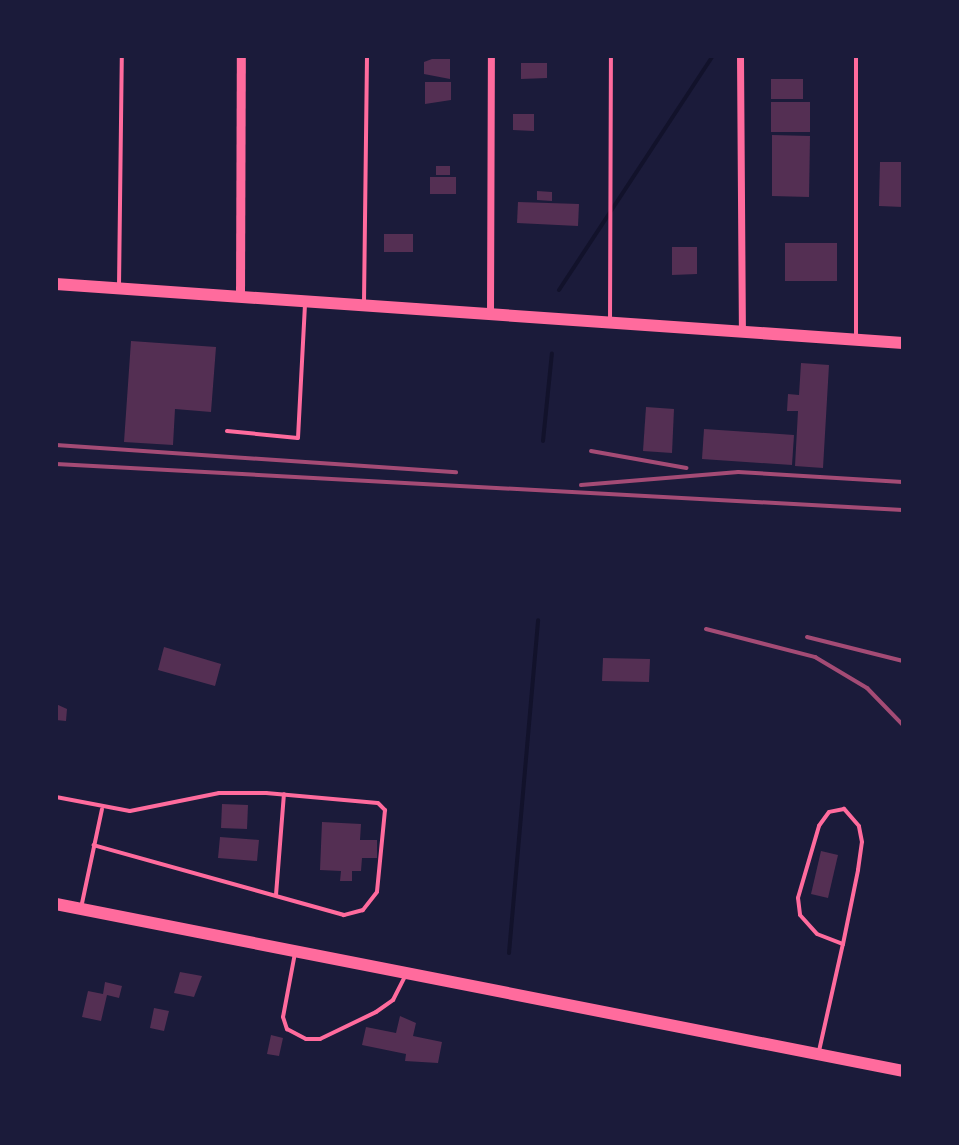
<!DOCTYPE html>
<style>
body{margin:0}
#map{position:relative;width:959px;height:1145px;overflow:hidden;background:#1b1b3a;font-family:Manrope,sans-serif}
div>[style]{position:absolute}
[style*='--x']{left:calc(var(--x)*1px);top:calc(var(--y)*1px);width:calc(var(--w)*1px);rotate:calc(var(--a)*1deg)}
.stream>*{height:4px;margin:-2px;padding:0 2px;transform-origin:2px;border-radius:2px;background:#12122b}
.building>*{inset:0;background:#542f53}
.service>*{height:4px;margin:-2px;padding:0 2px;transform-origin:2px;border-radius:2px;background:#ff6b9d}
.minor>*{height:7px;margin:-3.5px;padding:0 3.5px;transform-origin:3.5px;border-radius:3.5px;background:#ff6b9d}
.tertiary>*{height:9px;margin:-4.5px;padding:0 4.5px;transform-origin:4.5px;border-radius:4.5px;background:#ff6b9d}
.primary>*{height:12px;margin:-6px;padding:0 6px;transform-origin:6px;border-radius:6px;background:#ff6b9d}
.rail>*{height:4px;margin:-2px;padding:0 2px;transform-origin:2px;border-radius:2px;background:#a44b75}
span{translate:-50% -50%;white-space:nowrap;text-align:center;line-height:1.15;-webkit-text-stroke:6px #1b1b3a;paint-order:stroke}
.frame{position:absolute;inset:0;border:58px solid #1b1b3a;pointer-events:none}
</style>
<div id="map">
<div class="stream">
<div style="--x:559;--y:290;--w:280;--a:-56.7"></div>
<div style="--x:543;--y:441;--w:88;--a:-84.2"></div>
<div style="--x:509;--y:953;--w:334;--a:-85"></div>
</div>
<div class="building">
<div style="clip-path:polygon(432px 59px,450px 59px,450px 79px,424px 74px,424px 62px)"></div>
<div style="clip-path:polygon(521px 63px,547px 63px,547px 78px,521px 79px)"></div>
<div style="clip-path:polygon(771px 79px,803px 79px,803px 99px,771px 99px)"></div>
<div style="clip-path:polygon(425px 82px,451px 82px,451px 100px,425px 104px)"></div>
<div style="clip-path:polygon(771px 102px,810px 102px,810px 132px,771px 132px)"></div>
<div style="clip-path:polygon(513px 114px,534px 114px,534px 131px,513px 130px)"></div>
<div style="clip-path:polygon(772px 135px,810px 136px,809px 197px,772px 196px)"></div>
<div style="clip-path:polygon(880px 162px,903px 162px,903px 207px,879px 206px)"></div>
<div style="clip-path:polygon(436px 166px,450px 166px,450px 175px,436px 175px)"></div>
<div style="clip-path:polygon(430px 177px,456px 177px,456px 194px,430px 194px)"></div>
<div style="clip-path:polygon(537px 191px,552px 192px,552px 201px,537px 200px)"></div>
<div style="clip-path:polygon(518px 202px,579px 204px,578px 226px,517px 223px)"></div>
<div style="clip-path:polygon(384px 234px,413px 234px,413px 252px,384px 252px)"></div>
<div style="clip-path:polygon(785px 243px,837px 243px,837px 281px,785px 281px)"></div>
<div style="clip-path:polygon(672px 247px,697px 247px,697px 274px,672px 275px)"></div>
<div style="clip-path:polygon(131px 341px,216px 347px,211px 412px,175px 409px,173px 445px,124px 442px)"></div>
<div style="clip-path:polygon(801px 363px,829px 365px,823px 468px,795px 466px,798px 411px,787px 411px,788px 394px,799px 395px)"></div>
<div style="clip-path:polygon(646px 407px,674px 409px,672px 453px,643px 451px)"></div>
<div style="clip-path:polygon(704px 429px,794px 435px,792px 465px,702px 459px)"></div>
<div style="clip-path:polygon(164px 647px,221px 664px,215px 686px,158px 670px)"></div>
<div style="clip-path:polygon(603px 658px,650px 659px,649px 682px,602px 681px)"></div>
<div style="clip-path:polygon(56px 704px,67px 709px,66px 721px,56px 720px)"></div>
<div style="clip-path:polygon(222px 804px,248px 805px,247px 829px,221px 828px)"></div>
<div style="clip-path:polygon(322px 822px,361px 824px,360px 840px,377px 840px,377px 858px,362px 858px,361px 871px,352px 871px,352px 881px,340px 881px,341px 871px,320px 870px)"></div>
<div style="clip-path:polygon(220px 837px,259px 840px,257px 861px,218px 858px)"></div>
<div style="clip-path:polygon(821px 851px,838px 855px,828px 898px,811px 894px)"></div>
<div style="clip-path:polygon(180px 972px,202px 976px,194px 997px,174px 993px)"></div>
<div style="clip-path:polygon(105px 982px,122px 986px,119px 998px,107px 995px,101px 1021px,82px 1017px,88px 991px,103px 994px)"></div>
<div style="clip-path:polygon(154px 1008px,169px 1011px,164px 1031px,150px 1028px)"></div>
<div style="clip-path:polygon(400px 1016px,416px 1023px,413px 1036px,442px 1042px,438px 1063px,405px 1061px,406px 1054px,362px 1045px,366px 1027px,396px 1033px)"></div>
<div style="clip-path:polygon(271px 1035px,283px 1038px,279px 1056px,267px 1054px)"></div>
</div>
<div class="service">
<div style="--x:119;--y:286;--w:230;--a:-89.3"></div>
<div style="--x:364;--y:302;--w:246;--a:-89.3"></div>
<div style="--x:610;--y:322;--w:266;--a:-89.8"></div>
<div style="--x:856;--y:338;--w:282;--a:-90"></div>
<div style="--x:227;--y:431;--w:71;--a:5.6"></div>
<div style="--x:298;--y:438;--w:135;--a:-87"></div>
<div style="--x:56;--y:797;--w:75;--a:10.7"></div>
<div style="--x:130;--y:811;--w:91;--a:-11.4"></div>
<div style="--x:219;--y:793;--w:47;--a:0"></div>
<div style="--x:266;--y:793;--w:112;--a:5.1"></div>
<div style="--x:378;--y:803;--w:10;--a:45"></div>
<div style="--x:385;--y:810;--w:82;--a:95.6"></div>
<div style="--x:377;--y:892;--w:23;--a:128"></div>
<div style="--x:363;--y:910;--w:20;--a:165"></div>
<div style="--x:344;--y:915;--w:260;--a:-164.4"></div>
<div style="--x:276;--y:895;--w:101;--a:-85.5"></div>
<div style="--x:81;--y:908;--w:101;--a:-78"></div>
<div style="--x:295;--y:953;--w:65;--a:100.6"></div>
<div style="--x:283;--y:1017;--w:13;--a:72"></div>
<div style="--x:287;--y:1029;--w:21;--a:28"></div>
<div style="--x:306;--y:1039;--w:14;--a:0"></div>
<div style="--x:320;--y:1039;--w:62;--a:-25.7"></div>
<div style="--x:376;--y:1012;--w:21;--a:-35"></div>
<div style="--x:393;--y:1000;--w:27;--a:-63"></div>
<div style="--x:819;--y:1051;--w:110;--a:-77.4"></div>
<div style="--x:843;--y:944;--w:76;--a:-78.5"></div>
<div style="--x:858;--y:870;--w:28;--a:-82"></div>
<div style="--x:862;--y:842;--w:16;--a:-101"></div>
<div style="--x:859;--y:826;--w:23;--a:-131"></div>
<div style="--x:844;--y:809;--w:15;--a:169"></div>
<div style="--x:829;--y:812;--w:17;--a:126"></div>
<div style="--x:819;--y:826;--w:75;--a:106.3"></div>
<div style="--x:798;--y:898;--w:17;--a:83"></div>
<div style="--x:800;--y:915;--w:25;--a:48"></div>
<div style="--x:817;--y:934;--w:28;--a:21"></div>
</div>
<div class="minor">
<div style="--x:740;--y:56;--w:276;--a:89.6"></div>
<div style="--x:490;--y:314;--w:258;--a:-89.8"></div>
</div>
<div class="tertiary">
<div style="--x:240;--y:297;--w:241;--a:-89.8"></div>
</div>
<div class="primary">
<div style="--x:56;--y:284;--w:849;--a:3.98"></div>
<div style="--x:56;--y:904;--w:863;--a:11.15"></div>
</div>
<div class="rail">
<div style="--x:56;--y:445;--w:401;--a:3.9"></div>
<div style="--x:591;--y:451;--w:97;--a:10.1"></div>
<div style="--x:56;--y:464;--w:848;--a:3.11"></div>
<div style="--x:581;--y:485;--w:158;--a:-4.7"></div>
<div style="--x:738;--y:472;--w:165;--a:3.5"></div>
<div style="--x:706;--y:629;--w:113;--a:14.4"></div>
<div style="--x:815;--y:657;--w:61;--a:30.8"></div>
<div style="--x:867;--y:688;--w:52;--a:45.8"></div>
<div style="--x:807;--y:637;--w:99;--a:14"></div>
</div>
<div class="frame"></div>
</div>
